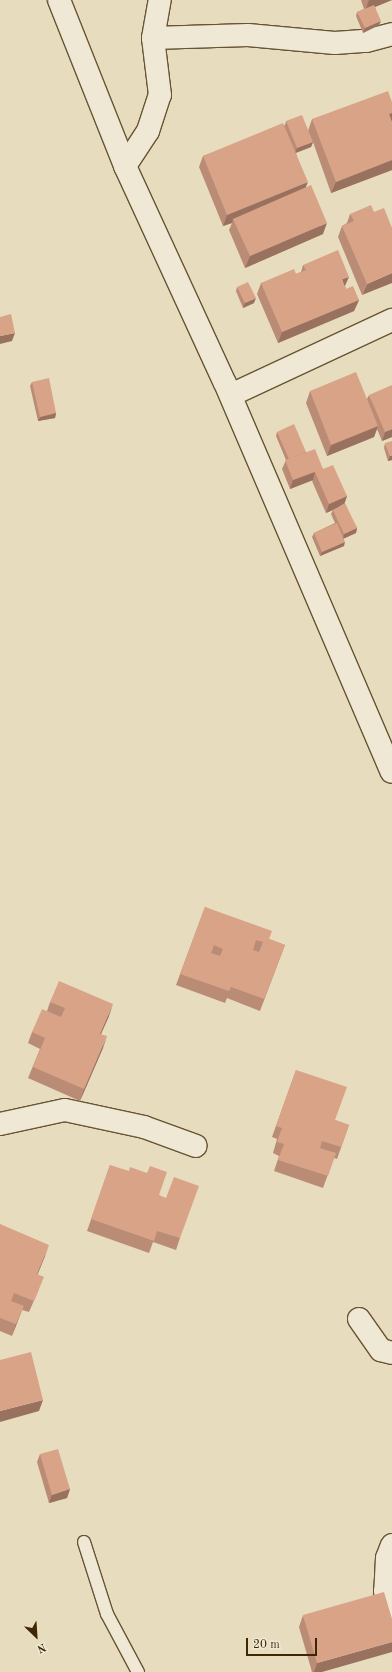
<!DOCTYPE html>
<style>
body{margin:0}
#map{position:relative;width:392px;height:1672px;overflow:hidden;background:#e7dcbe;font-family:"Old Standard TT",serif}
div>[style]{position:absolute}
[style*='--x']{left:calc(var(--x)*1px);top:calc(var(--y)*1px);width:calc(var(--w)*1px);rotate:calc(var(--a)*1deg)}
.roads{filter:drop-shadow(1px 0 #685433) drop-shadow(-1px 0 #685433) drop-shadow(0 1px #685433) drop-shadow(0 -1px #685433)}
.lane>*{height:12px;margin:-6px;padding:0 6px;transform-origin:6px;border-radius:6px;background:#efe8d5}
.street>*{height:22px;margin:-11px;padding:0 11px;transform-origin:11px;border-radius:11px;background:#efe8d5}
.wall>*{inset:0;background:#bb8c75}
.shaded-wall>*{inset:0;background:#98725f}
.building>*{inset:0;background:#d9a388}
span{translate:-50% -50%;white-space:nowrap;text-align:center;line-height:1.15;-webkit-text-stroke:3px #efe8d5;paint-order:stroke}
.north{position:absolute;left:16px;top:1616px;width:40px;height:40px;-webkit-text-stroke:3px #efe8d5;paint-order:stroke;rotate:155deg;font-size:11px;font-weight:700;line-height:16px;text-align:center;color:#3e2705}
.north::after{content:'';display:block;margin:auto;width:14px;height:18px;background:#3e2705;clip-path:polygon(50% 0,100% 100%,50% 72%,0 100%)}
.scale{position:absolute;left:246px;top:1638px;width:71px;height:18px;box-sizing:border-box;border:2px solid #3e2705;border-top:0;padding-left:5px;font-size:12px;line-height:14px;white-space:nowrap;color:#3e2705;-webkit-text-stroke:3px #efe8d5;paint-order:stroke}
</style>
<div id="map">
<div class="roads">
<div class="lane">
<div style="--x:84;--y:1542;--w:76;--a:72.3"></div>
<div style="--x:107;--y:1614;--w:66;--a:61.9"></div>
</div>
<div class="street">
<div style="--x:59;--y:0;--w:179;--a:68.3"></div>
<div style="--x:125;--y:166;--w:239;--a:65.3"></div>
<div style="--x:225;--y:383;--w:423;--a:66.8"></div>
<div style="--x:153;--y:38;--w:95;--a:-1.8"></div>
<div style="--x:248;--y:35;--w:87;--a:5.3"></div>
<div style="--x:335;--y:43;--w:31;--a:-4"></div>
<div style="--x:366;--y:41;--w:27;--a:-15"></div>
<div style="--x:125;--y:166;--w:42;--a:-56.7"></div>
<div style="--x:148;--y:131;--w:38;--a:-72"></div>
<div style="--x:160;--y:95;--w:57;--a:-97"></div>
<div style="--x:153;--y:38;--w:39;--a:-80"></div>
<div style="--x:231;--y:395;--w:178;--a:-25"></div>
<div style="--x:0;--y:1124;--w:66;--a:-12.2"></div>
<div style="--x:65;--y:1110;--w:81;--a:12.1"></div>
<div style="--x:144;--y:1127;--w:55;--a:20.1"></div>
<div style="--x:359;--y:1319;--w:38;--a:55"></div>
<div style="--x:381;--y:1350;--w:11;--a:15"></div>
<div style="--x:392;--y:1545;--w:14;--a:111"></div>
<div style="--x:387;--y:1558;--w:33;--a:93"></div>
<div style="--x:385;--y:1591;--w:34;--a:78"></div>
</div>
</div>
<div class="wall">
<div style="clip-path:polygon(361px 0,392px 0,375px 7px,379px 25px,363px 33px,356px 16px,357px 12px,364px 9px)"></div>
<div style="clip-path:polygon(392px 102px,392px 170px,331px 193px,313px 142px,311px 147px,296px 153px,306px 188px,323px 234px,245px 268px,229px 230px,232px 223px,223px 226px,199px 167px,203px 156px,285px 125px,286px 121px,308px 131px,312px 119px)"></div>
<div style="clip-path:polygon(374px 212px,392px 228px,362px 295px,338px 237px,342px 226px,347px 223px,350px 214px)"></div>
<div style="clip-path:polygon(303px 265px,345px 286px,346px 289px,359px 300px,354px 311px,278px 343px,257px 294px,261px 283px,296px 274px,301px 272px)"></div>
<div style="clip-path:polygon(237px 287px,254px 303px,243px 308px,236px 291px)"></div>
<div style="clip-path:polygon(32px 382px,56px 413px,55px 418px,38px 421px,30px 386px)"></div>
<div style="clip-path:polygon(310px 391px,367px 399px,369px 395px,392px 437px,382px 441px,377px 429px,374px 437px,327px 456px,306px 403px)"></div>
<div style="clip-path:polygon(277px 432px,306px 452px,323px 469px,347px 496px,344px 504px,357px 528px,356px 533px,344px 538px,344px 546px,320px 556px,312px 537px,314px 533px,335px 523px,331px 514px,333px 510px,326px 513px,312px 481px,313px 480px,290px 489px,282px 469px,286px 460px,276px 436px)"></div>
<div style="clip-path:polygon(385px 443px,392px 460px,388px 461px,384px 448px)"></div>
<div style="clip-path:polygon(205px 907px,269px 939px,285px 945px,260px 1011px,227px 998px,225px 1003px,176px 985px)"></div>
<div style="clip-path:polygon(50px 1002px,109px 1016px,101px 1034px,103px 1048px,80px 1101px,28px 1078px,40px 1049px,28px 1043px,32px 1032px,47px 1011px)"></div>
<div style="clip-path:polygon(296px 1070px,335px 1120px,349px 1125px,337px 1159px,334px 1158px,323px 1188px,274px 1171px,279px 1156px,273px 1153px,277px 1139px,272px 1137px)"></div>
<div style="clip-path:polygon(110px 1165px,159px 1195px,180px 1238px,176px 1250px,153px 1242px,149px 1253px,87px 1231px)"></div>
<div style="clip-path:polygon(0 1224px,45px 1256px,37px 1275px,39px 1289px,29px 1312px,22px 1310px,12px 1336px,0 1331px)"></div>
<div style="clip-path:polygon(40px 1454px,70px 1489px,67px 1498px,49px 1503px,37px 1462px)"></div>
<div style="clip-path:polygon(303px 1615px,322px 1672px,312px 1672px,299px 1627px)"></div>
</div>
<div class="shaded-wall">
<div style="clip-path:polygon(369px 0,392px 0,365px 11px)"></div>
<div style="clip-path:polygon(381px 21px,379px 25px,363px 33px,365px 28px)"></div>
<div style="clip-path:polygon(392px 113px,392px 123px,389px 114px)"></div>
<div style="clip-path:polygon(313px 142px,311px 147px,295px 153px,297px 148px)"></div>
<div style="clip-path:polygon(392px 160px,392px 170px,331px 193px,336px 182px)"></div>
<div style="clip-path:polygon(308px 182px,303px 194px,233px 219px,232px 223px,223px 226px,227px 215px)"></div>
<div style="clip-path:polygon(327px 223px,323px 234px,245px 268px,250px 256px)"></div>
<div style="clip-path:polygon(392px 273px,392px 283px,362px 295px,367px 284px)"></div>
<div style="clip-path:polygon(349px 277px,344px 288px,342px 279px)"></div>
<div style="clip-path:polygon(256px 298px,254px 303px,243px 308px,245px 303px)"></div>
<div style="clip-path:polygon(359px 300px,354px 311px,278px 343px,282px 332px)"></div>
<div style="clip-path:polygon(15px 333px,12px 341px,0 344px,0 336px)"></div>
<div style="clip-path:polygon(56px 413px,55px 418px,38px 421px,40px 417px)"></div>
<div style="clip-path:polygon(378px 426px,374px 437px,327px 456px,331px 445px)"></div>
<div style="clip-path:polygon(392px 429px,392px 437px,382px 441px,385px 432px)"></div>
<div style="clip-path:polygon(390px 456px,392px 456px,392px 460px,388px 461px)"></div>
<div style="clip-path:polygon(320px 470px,315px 472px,313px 480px,290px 489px,293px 480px)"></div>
<div style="clip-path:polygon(347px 496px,344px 505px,326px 513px,329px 504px)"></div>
<div style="clip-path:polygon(357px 528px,356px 533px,343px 539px,344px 534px)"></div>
<div style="clip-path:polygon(345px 542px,344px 546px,320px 556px,322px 552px)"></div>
<div style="clip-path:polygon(113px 1004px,109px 1016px,96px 1045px,100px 1034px)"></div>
<div style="clip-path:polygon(107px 1036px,103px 1048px,80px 1101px,84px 1089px)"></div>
<div style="clip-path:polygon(49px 1245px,45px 1256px,33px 1286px,37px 1274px)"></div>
<div style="clip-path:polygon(24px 1306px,19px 1318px,12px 1336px,16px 1324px)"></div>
<div style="clip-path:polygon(43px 1400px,39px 1411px,0 1422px,0 1411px)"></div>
<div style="clip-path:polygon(70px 1489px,67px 1498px,49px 1503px,52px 1495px)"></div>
<div style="clip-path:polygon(392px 1642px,392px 1652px,322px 1672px,314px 1672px,317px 1663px)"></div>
</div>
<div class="building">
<div style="clip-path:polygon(374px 5px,381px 21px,365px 28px,357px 12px)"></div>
<div style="clip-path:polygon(388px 91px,392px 102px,392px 113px,389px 114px,392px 122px,392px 160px,336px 182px,312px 119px)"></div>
<div style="clip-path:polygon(302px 115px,313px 142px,297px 148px,286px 121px)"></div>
<div style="clip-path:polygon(283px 123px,308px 182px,227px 215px,203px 156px)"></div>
<div style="clip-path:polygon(311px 185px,327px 223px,250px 256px,233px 219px)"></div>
<div style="clip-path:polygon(371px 205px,374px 212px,384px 208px,392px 228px,392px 273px,367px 284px,342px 226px,354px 221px,350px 214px)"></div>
<div style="clip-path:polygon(338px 250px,349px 277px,342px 279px,346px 289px,353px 286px,359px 300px,282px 332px,261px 283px,294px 269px,296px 274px,306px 270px,303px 265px)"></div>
<div style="clip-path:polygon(248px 282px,256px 298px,245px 303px,237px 287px)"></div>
<div style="clip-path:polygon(11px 314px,15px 333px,0 336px,0 317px)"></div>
<div style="clip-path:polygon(356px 372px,378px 426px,331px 445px,310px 391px)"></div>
<div style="clip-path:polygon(49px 378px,56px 413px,40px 417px,32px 382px)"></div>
<div style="clip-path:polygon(392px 385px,392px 429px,385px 432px,369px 395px)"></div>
<div style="clip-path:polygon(294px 424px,306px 452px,289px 459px,277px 432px)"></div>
<div style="clip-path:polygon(392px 441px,392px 456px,390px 456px,385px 443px)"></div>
<div style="clip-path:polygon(315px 449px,323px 469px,333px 465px,347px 496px,329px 504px,315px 472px,320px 470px,293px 480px,285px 460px)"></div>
<div style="clip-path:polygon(345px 503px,357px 528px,344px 534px,333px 510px)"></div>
<div style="clip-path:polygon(337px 523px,345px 542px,322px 552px,314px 533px)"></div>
<div style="clip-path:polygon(evenodd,205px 907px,272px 931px,269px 939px,285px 945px,264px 999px,231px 987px,229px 991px,180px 974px,205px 907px,256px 940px,263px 942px,259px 952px,253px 950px,256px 940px,205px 907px,214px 945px,223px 949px,220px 956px,211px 953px,214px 945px)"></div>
<div style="clip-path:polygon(59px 981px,113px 1004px,100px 1034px,107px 1036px,84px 1089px,33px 1067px,45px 1038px,32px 1032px,42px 1009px,61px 1017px,65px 1008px,50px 1002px)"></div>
<div style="clip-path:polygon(296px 1070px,347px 1087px,335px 1120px,349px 1125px,341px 1147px,322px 1141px,320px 1148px,336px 1153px,328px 1176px,278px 1160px,284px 1144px,277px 1142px,282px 1128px,276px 1126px)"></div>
<div style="clip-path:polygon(110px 1165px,129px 1171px,130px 1167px,147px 1173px,150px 1166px,167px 1172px,159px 1195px,166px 1198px,174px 1177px,199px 1186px,180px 1238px,157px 1231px,154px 1241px,91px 1219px)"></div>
<div style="clip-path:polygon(0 1224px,49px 1245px,37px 1274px,44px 1277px,34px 1301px,14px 1293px,11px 1301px,24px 1306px,16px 1324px,0 1318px)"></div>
<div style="clip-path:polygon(31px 1352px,43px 1400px,0 1411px,0 1360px)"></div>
<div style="clip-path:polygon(58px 1449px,70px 1489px,52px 1495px,40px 1454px)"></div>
<div style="clip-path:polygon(384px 1592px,392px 1619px,392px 1642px,317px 1663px,303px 1615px)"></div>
</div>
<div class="north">N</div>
<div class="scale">20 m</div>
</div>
